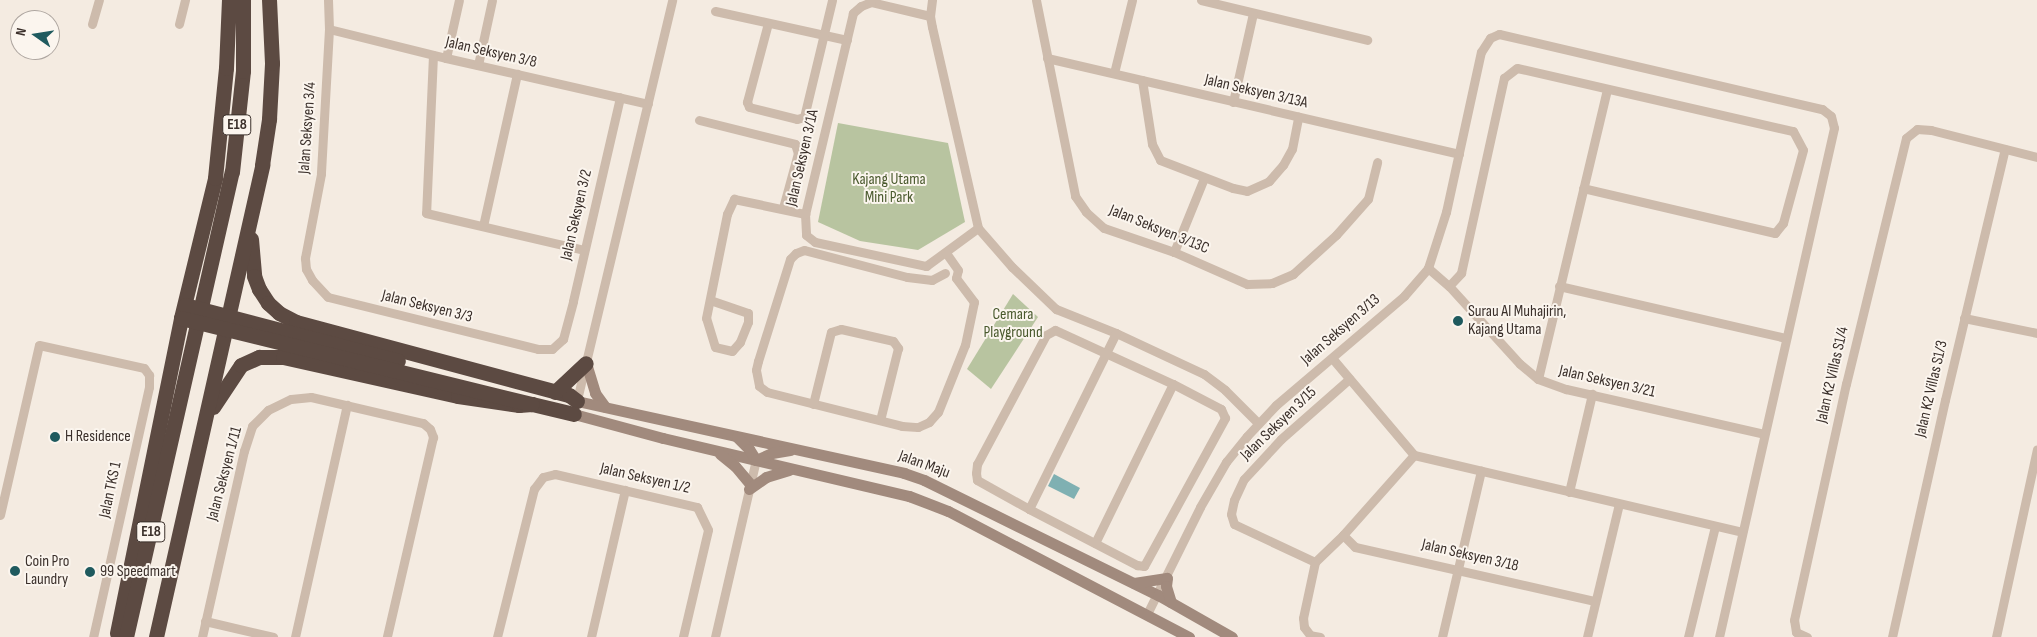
<!DOCTYPE html>
<style>
body{margin:0}
#map{position:relative;width:2037px;height:637px;overflow:hidden;background:#f4ebe1;font-family:"Sofia Sans Condensed",sans-serif}
div>[style]{position:absolute}
[style*='--x']{left:calc(var(--x)*1px);top:calc(var(--y)*1px);width:calc(var(--w)*1px);rotate:calc(var(--a)*1deg)}
.green>*{inset:0;background:#b8c4a0}
.water>*{inset:0;background:#7fb0b2}
.street>*{height:9px;margin:-4.5px;padding:0 4.5px;transform-origin:4.5px;border-radius:4.5px;background:#cdbbac}
.secondary>*{height:11px;margin:-5.5px;padding:0 5.5px;transform-origin:5.5px;border-radius:5.5px;background:#a18a7d}
.highway>*{height:15px;margin:-7.5px;padding:0 7.5px;transform-origin:7.5px;border-radius:7.5px;background:#5c4a42}
.highway-bridge>*{height:15px;margin:-7.5px;padding:0 7.5px;transform-origin:7.5px;border-radius:7.5px;background:#5c4a42}
.dots>*{width:14px;height:14px;translate:-50% -50%;box-sizing:border-box;border:2px solid #fbf5ee;border-radius:50%}
span{translate:-50% -50%;white-space:nowrap;text-align:center;line-height:1.15;-webkit-text-stroke:4px #fbf5ee;paint-order:stroke}
.shield-label span{padding:1px 4px;background:#fbf5ee;border:1px solid;border-radius:4px;-webkit-text-stroke-width:0}
.shield-label{font-size:15px;color:#3b302b;font-weight:700}
.street-label{font-size:16px;color:#3b302b}
.park-label{font-size:16px;color:#4a5a2e}
.poi-label{font-size:16px;color:#3b302b}
.left{translate:0 -50%;text-align:left}
.north{position:absolute;left:10px;top:10px;width:50px;height:50px;box-sizing:border-box;background:#fbf5ee;border:1px solid #aea6a0;border-radius:50%;rotate:283deg;font-size:14px;font-weight:700;line-height:20px;text-align:center;color:#3b302b}
.north::after{content:'';display:block;margin:auto;width:18px;height:22px;background:#1f5a5e;clip-path:polygon(50% 0,100% 100%,50% 72%,0 100%)}
</style>
<div id="map">
<div class="green">
<div style="clip-path:polygon(838px 123px,948px 143px,965px 222px,918px 250px,860px 241px,818px 222px)"></div>
<div style="clip-path:polygon(1013px 294px,1038px 317px,991px 389px,967px 369px)"></div>
</div>
<div class="water">
<div style="clip-path:polygon(1054px 474px,1080px 488px,1074px 499px,1048px 486px)"></div>
</div>
<div class="street">
<div style="--x:328;--y:0;--w:29;--a:88"></div>
<div style="--x:329;--y:29;--w:145;--a:93.2"></div>
<div style="--x:321;--y:174;--w:86;--a:100.8"></div>
<div style="--x:305;--y:258;--w:11;--a:85"></div>
<div style="--x:306;--y:269;--w:13;--a:61"></div>
<div style="--x:312;--y:280;--w:23;--a:47"></div>
<div style="--x:328;--y:297;--w:216;--a:13.9"></div>
<div style="--x:538;--y:349;--w:14;--a:0"></div>
<div style="--x:552;--y:349;--w:15;--a:-42"></div>
<div style="--x:563;--y:339;--w:39;--a:-75"></div>
<div style="--x:573;--y:301;--w:209;--a:-77"></div>
<div style="--x:932;--y:0;--w:16;--a:97"></div>
<div style="--x:930;--y:16;--w:11;--a:80"></div>
<div style="--x:932;--y:27;--w:206;--a:77.1"></div>
<div style="--x:978;--y:228;--w:52;--a:48.9"></div>
<div style="--x:1012;--y:267;--w:61;--a:43.7"></div>
<div style="--x:1056;--y:309;--w:65;--a:21.8"></div>
<div style="--x:1116;--y:333;--w:97;--a:25"></div>
<div style="--x:1204;--y:374;--w:26;--a:37"></div>
<div style="--x:1225;--y:390;--w:47;--a:45"></div>
<div style="--x:1036;--y:0;--w:200;--a:78.7"></div>
<div style="--x:1075;--y:196;--w:19;--a:55"></div>
<div style="--x:1086;--y:212;--w:24;--a:42"></div>
<div style="--x:1104;--y:228;--w:74;--a:18.9"></div>
<div style="--x:1174;--y:252;--w:80;--a:23.7"></div>
<div style="--x:1247;--y:284;--w:25;--a:-2"></div>
<div style="--x:1272;--y:283;--w:23;--a:-23"></div>
<div style="--x:1293;--y:274;--w:58;--a:-42.2"></div>
<div style="--x:1336;--y:235;--w:48;--a:-48.4"></div>
<div style="--x:1368;--y:199;--w:38;--a:-76"></div>
<div style="--x:1201;--y:0;--w:171;--a:13.5"></div>
<div style="--x:715;--y:11;--w:135;--a:12.4"></div>
<div style="--x:930;--y:16;--w:61;--a:-166.7"></div>
<div style="--x:871;--y:2;--w:11;--a:158"></div>
<div style="--x:861;--y:6;--w:11;--a:139"></div>
<div style="--x:853;--y:13;--w:207;--a:103.4"></div>
<div style="--x:805;--y:214;--w:21;--a:87"></div>
<div style="--x:806;--y:235;--w:11;--a:38"></div>
<div style="--x:815;--y:242;--w:114;--a:12.2"></div>
<div style="--x:926;--y:266;--w:64;--a:-36.2"></div>
<div style="--x:768;--y:23;--w:82;--a:104.9"></div>
<div style="--x:747;--y:102;--w:5;--a:68"></div>
<div style="--x:749;--y:107;--w:49;--a:14"></div>
<div style="--x:797;--y:119;--w:7;--a:-16"></div>
<div style="--x:804;--y:117;--w:120;--a:-76.5"></div>
<div style="--x:92;--y:24;--w:25;--a:-74"></div>
<div style="--x:179;--y:24;--w:25;--a:-76"></div>
<div style="--x:329;--y:29;--w:121;--a:13.9"></div>
<div style="--x:446;--y:58;--w:207;--a:12.8"></div>
<div style="--x:433;--y:55;--w:158;--a:92.5"></div>
<div style="--x:426;--y:213;--w:162;--a:13.2"></div>
<div style="--x:446;--y:58;--w:59;--a:-77.4"></div>
<div style="--x:1047;--y:58;--w:423;--a:13.1"></div>
<div style="--x:478;--y:65;--w:66;--a:-77.8"></div>
<div style="--x:1114;--y:73;--w:75;--a:-76.1"></div>
<div style="--x:1142;--y:80;--w:65;--a:81.1"></div>
<div style="--x:1152;--y:144;--w:18;--a:63"></div>
<div style="--x:1160;--y:160;--w:78;--a:21"></div>
<div style="--x:1233;--y:188;--w:14;--a:12"></div>
<div style="--x:1247;--y:191;--w:24;--a:-24"></div>
<div style="--x:1269;--y:181;--w:21;--a:-49"></div>
<div style="--x:1283;--y:165;--w:18;--a:-61"></div>
<div style="--x:1292;--y:149;--w:33;--a:-79"></div>
<div style="--x:1233;--y:102;--w:91;--a:-77.3"></div>
<div style="--x:699;--y:120;--w:99;--a:14"></div>
<div style="--x:795;--y:144;--w:9;--a:72"></div>
<div style="--x:798;--y:153;--w:57;--a:105.3"></div>
<div style="--x:483;--y:226;--w:156;--a:-77.4"></div>
<div style="--x:1174;--y:252;--w:80;--a:-67.9"></div>
<div style="--x:1428;--y:268;--w:28;--a:41"></div>
<div style="--x:1449;--y:286;--w:105;--a:47.7"></div>
<div style="--x:1520;--y:364;--w:23;--a:40"></div>
<div style="--x:1538;--y:379;--w:30;--a:20"></div>
<div style="--x:1566;--y:389;--w:203;--a:12.8"></div>
<div style="--x:945;--y:273;--w:15;--a:152"></div>
<div style="--x:932;--y:280;--w:25;--a:-173"></div>
<div style="--x:907;--y:277;--w:106;--a:-165.3"></div>
<div style="--x:804;--y:250;--w:9;--a:159"></div>
<div style="--x:796;--y:253;--w:8;--a:135"></div>
<div style="--x:790;--y:259;--w:107;--a:107.4"></div>
<div style="--x:758;--y:361;--w:9;--a:103"></div>
<div style="--x:756;--y:370;--w:16;--a:79"></div>
<div style="--x:759;--y:386;--w:10;--a:37"></div>
<div style="--x:767;--y:392;--w:139;--a:14.1"></div>
<div style="--x:902;--y:426;--w:16;--a:4"></div>
<div style="--x:918;--y:427;--w:12;--a:-24"></div>
<div style="--x:929;--y:422;--w:13;--a:-48"></div>
<div style="--x:938;--y:412;--w:72;--a:-68.1"></div>
<div style="--x:965;--y:345;--w:44;--a:-78.2"></div>
<div style="--x:974;--y:302;--w:30;--a:-127"></div>
<div style="--x:956;--y:278;--w:8;--a:-76"></div>
<div style="--x:958;--y:270;--w:21;--a:-125"></div>
<div style="--x:1449;--y:286;--w:18;--a:-47"></div>
<div style="--x:1461;--y:273;--w:200;--a:-77.6"></div>
<div style="--x:1504;--y:78;--w:16;--a:-38"></div>
<div style="--x:1517;--y:68;--w:283;--a:12.9"></div>
<div style="--x:1793;--y:131;--w:21;--a:62"></div>
<div style="--x:1803;--y:150;--w:76;--a:105.3"></div>
<div style="--x:1783;--y:223;--w:13;--a:129"></div>
<div style="--x:1775;--y:233;--w:197;--a:-166.8"></div>
<div style="--x:1559;--y:286;--w:233;--a:12.9"></div>
<div style="--x:710;--y:300;--w:40;--a:18.9"></div>
<div style="--x:748;--y:313;--w:9;--a:90"></div>
<div style="--x:748;--y:322;--w:22;--a:112"></div>
<div style="--x:740;--y:342;--w:12;--a:132"></div>
<div style="--x:732;--y:351;--w:17;--a:-167"></div>
<div style="--x:715;--y:347;--w:30;--a:-107"></div>
<div style="--x:706;--y:318;--w:106;--a:-78.6"></div>
<div style="--x:727;--y:214;--w:17;--a:-65"></div>
<div style="--x:734;--y:199;--w:73;--a:11.9"></div>
<div style="--x:1964;--y:318;--w:75;--a:11.6"></div>
<div style="--x:1332;--y:358;--w:127;--a:49.8"></div>
<div style="--x:1414;--y:455;--w:337;--a:13.2"></div>
<div style="--x:1538;--y:379;--w:298;--a:-76.6"></div>
<div style="--x:576;--y:404;--w:415;--a:-76.6"></div>
<div style="--x:813;--y:404;--w:74;--a:-76"></div>
<div style="--x:831;--y:332;--w:10;--a:-17"></div>
<div style="--x:841;--y:329;--w:53;--a:13"></div>
<div style="--x:893;--y:341;--w:9;--a:54"></div>
<div style="--x:898;--y:348;--w:74;--a:104"></div>
<div style="--x:1569;--y:492;--w:101;--a:-76.8"></div>
<div style="--x:1029;--y:509;--w:196;--a:-63.7"></div>
<div style="--x:0;--y:515;--w:174;--a:-77.1"></div>
<div style="--x:39;--y:345;--w:107;--a:12.4"></div>
<div style="--x:144;--y:368;--w:9;--a:54"></div>
<div style="--x:149;--y:375;--w:12;--a:90"></div>
<div style="--x:149;--y:387;--w:256;--a:102.6"></div>
<div style="--x:1343;--y:535;--w:17;--a:45"></div>
<div style="--x:1355;--y:547;--w:246;--a:12.7"></div>
<div style="--x:1095;--y:543;--w:177;--a:-63.9"></div>
<div style="--x:1173;--y:384;--w:130;--a:-155.4"></div>
<div style="--x:1055;--y:330;--w:10;--a:151"></div>
<div style="--x:1046;--y:335;--w:146;--a:118.1"></div>
<div style="--x:977;--y:464;--w:9;--a:96"></div>
<div style="--x:976;--y:473;--w:7;--a:82"></div>
<div style="--x:977;--y:480;--w:60;--a:29.1"></div>
<div style="--x:1029;--y:509;--w:122;--a:27.4"></div>
<div style="--x:1137;--y:565;--w:7;--a:8"></div>
<div style="--x:1144;--y:566;--w:169;--a:-61.3"></div>
<div style="--x:1225;--y:418;--w:10;--a:-114"></div>
<div style="--x:1221;--y:409;--w:54;--a:-152.5"></div>
<div style="--x:1315;--y:562;--w:89;--a:-154.9"></div>
<div style="--x:1234;--y:524;--w:10;--a:-107"></div>
<div style="--x:1231;--y:514;--w:14;--a:-78"></div>
<div style="--x:1234;--y:500;--w:23;--a:-65"></div>
<div style="--x:1244;--y:479;--w:54;--a:-47.2"></div>
<div style="--x:1281;--y:439;--w:91;--a:-41.4"></div>
<div style="--x:1147;--y:614;--w:119;--a:-63.6"></div>
<div style="--x:1200;--y:507;--w:52;--a:-60"></div>
<div style="--x:1226;--y:462;--w:33;--a:-51"></div>
<div style="--x:1247;--y:436;--w:42;--a:-46.9"></div>
<div style="--x:1276;--y:405;--w:168;--a:-40.4"></div>
<div style="--x:1404;--y:296;--w:37;--a:-49"></div>
<div style="--x:1428;--y:268;--w:59;--a:-72.2"></div>
<div style="--x:1446;--y:212;--w:164;--a:-77.7"></div>
<div style="--x:1481;--y:52;--w:17;--a:-57"></div>
<div style="--x:1490;--y:38;--w:10;--a:-24"></div>
<div style="--x:1499;--y:34;--w:332;--a:13.1"></div>
<div style="--x:1822;--y:109;--w:11;--a:38"></div>
<div style="--x:1831;--y:116;--w:12;--a:76"></div>
<div style="--x:1834;--y:128;--w:522;--a:102.73"></div>
<div style="--x:205;--y:621;--w:70;--a:13.2"></div>
<div style="--x:202;--y:637;--w:191;--a:-77.3"></div>
<div style="--x:244;--y:451;--w:26;--a:-72"></div>
<div style="--x:252;--y:426;--w:23;--a:-45"></div>
<div style="--x:268;--y:410;--w:25;--a:-26"></div>
<div style="--x:291;--y:399;--w:20;--a:-6"></div>
<div style="--x:311;--y:397;--w:115;--a:13.1"></div>
<div style="--x:423;--y:423;--w:9;--a:41"></div>
<div style="--x:430;--y:429;--w:9;--a:69"></div>
<div style="--x:433;--y:437;--w:205;--a:103"></div>
<div style="--x:295;--y:637;--w:238;--a:-77.4"></div>
<div style="--x:497;--y:637;--w:153;--a:-76"></div>
<div style="--x:534;--y:489;--w:15;--a:-53"></div>
<div style="--x:543;--y:477;--w:12;--a:-14"></div>
<div style="--x:555;--y:474;--w:146;--a:13.1"></div>
<div style="--x:697;--y:507;--w:25;--a:64"></div>
<div style="--x:708;--y:530;--w:110;--a:103.2"></div>
<div style="--x:591;--y:637;--w:151;--a:-77"></div>
<div style="--x:715;--y:637;--w:182;--a:-77"></div>
<div style="--x:1320;--y:637;--w:10;--a:-169"></div>
<div style="--x:1310;--y:635;--w:10;--a:-127"></div>
<div style="--x:1304;--y:627;--w:9;--a:-96"></div>
<div style="--x:1303;--y:618;--w:57;--a:-77.9"></div>
<div style="--x:1315;--y:562;--w:39;--a:-44"></div>
<div style="--x:1343;--y:535;--w:107;--a:-48.4"></div>
<div style="--x:1442;--y:637;--w:171;--a:-76.8"></div>
<div style="--x:1587;--y:637;--w:137;--a:-76.5"></div>
<div style="--x:1688;--y:637;--w:114;--a:-76.3"></div>
<div style="--x:1807;--y:637;--w:12;--a:-156"></div>
<div style="--x:1796;--y:632;--w:12;--a:-99"></div>
<div style="--x:1794;--y:620;--w:242;--a:-77.6"></div>
<div style="--x:1846;--y:384;--w:253;--a:-76.3"></div>
<div style="--x:1906;--y:138;--w:14;--a:-39"></div>
<div style="--x:1917;--y:129;--w:14;--a:4"></div>
<div style="--x:1931;--y:130;--w:109;--a:14.3"></div>
<div style="--x:1892;--y:637;--w:243;--a:-77.4"></div>
<div style="--x:1945;--y:400;--w:258;--a:-76.6"></div>
<div style="--x:1996;--y:637;--w:192;--a:-77.7"></div>
</div>
<div class="secondary">
<div style="--x:586;--y:363;--w:31;--a:73"></div>
<div style="--x:595;--y:393;--w:17;--a:54"></div>
<div style="--x:577;--y:401;--w:335;--a:12.4"></div>
<div style="--x:904;--y:473;--w:21;--a:19"></div>
<div style="--x:924;--y:480;--w:261;--a:26.2"></div>
<div style="--x:1158;--y:595;--w:85;--a:29.6"></div>
<div style="--x:574;--y:414;--w:92;--a:15.1"></div>
<div style="--x:663;--y:438;--w:253;--a:13.3"></div>
<div style="--x:909;--y:496;--w:42;--a:21"></div>
<div style="--x:948;--y:511;--w:272;--a:27.6"></div>
<div style="--x:737;--y:437;--w:17;--a:45"></div>
<div style="--x:749;--y:449;--w:13;--a:58"></div>
<div style="--x:756;--y:460;--w:17;--a:-24"></div>
<div style="--x:772;--y:453;--w:18;--a:-9"></div>
<div style="--x:720;--y:454;--w:19;--a:39"></div>
<div style="--x:735;--y:466;--w:23;--a:50"></div>
<div style="--x:749;--y:489;--w:21;--a:-35"></div>
<div style="--x:766;--y:477;--w:24;--a:-17"></div>
<div style="--x:1134;--y:583;--w:33;--a:-9"></div>
<div style="--x:1167;--y:578;--w:8;--a:97"></div>
<div style="--x:1166;--y:586;--w:17;--a:73"></div>
</div>
<div class="highway">
<div style="--x:251;--y:239;--w:37;--a:85"></div>
<div style="--x:254;--y:276;--w:14;--a:69"></div>
<div style="--x:259;--y:289;--w:17;--a:57"></div>
<div style="--x:268;--y:303;--w:15;--a:42"></div>
<div style="--x:279;--y:313;--w:19;--a:28"></div>
<div style="--x:296;--y:322;--w:283;--a:15"></div>
<div style="--x:569;--y:395;--w:10;--a:37"></div>
<div style="--x:555;--y:392;--w:42;--a:-43.1"></div>
<div style="--x:213;--y:407;--w:50;--a:-56.3"></div>
<div style="--x:241;--y:365;--w:20;--a:-24"></div>
<div style="--x:259;--y:357;--w:24;--a:0"></div>
<div style="--x:283;--y:357;--w:179;--a:12.6"></div>
<div style="--x:458;--y:396;--w:62;--a:8.4"></div>
<div style="--x:519;--y:405;--w:13;--a:-4"></div>
<div style="--x:532;--y:404;--w:43;--a:13.4"></div>
<div style="--x:117;--y:633;--w:321;--a:-78.5"></div>
<div style="--x:181;--y:318;--w:144;--a:-76.3"></div>
<div style="--x:215;--y:178;--w:111;--a:-84.3"></div>
<div style="--x:226;--y:68;--w:68;--a:-87.5"></div>
<div style="--x:126;--y:637;--w:477;--a:-77.2"></div>
<div style="--x:232;--y:172;--w:102;--a:-83.8"></div>
<div style="--x:243;--y:71;--w:71;--a:-90"></div>
<div style="--x:156;--y:637;--w:484;--a:-77.3"></div>
<div style="--x:262;--y:165;--w:47;--a:-81.3"></div>
<div style="--x:269;--y:119;--w:56;--a:-86.9"></div>
<div style="--x:272;--y:63;--w:63;--a:-92.7"></div>
</div>
<div class="highway-bridge">
<div style="--x:185;--y:305;--w:220;--a:14.7"></div>
<div style="--x:181;--y:318;--w:361;--a:13.8"></div>
</div>
<div class="dots">
<div style="left:1458px;top:321px;background:#1f5a5e"></div>
<div style="left:55px;top:437px;background:#1f5a5e"></div>
<div style="left:15px;top:571px;background:#1f5a5e"></div>
<div style="left:90px;top:572px;background:#1f5a5e"></div>
</div>
<div class="shield-label">
<span style="left:237px;top:125px">E18</span>
<span style="left:151px;top:532px">E18</span>
</div>
<div class="street-label">
<span style="left:491px;top:53px;rotate:13deg">Jalan Seksyen 3/8</span>
<span style="left:1256px;top:92px;rotate:13deg">Jalan Seksyen 3/13A</span>
<span style="left:308px;top:128px;rotate:-86deg">Jalan Seksyen 3/4</span>
<span style="left:803px;top:158px;rotate:-77deg">Jalan Seksyen 3/1A</span>
<span style="left:577px;top:215px;rotate:-77deg">Jalan Seksyen 3/2</span>
<span style="left:1159px;top:230px;rotate:22deg">Jalan Seksyen 3/13C</span>
<span style="left:427px;top:307px;rotate:14deg">Jalan Seksyen 3/3</span>
<span style="left:1341px;top:330px;rotate:-41deg">Jalan Seksyen 3/13</span>
<span style="left:1833px;top:375px;rotate:-77deg">Jalan K2 Villas S1/4</span>
<span style="left:1607px;top:382px;rotate:13deg">Jalan Seksyen 3/21</span>
<span style="left:1932px;top:389px;rotate:-77deg">Jalan K2 Villas S1/3</span>
<span style="left:1279px;top:424px;rotate:-44deg">Jalan Seksyen 3/15</span>
<span style="left:924px;top:465px;rotate:20deg">Jalan Maju</span>
<span style="left:225px;top:474px;rotate:-75deg">Jalan Seksyen 1/11</span>
<span style="left:645px;top:479px;rotate:13deg">Jalan Seksyen 1/2</span>
<span style="left:111px;top:490px;rotate:-78deg">Jalan TKS 1</span>
<span style="left:1470px;top:556px;rotate:13deg">Jalan Seksyen 3/18</span>
</div>
<div class="park-label">
<span style="left:889px;top:189px">Kajang Utama<br>Mini Park</span>
<span style="left:1013px;top:324px">Cemara<br>Playground</span>
</div>
<div class="poi-label">
<span class="left" style="left:1468px;top:321px">Surau Al Muhajirin,<br>Kajang Utama</span>
<span class="left" style="left:65px;top:437px">H Residence</span>
<span class="left" style="left:25px;top:571px">Coin Pro<br>Laundry</span>
<span class="left" style="left:100px;top:572px">99 Speedmart</span>
</div>
<div class="north">N</div>
</div>
